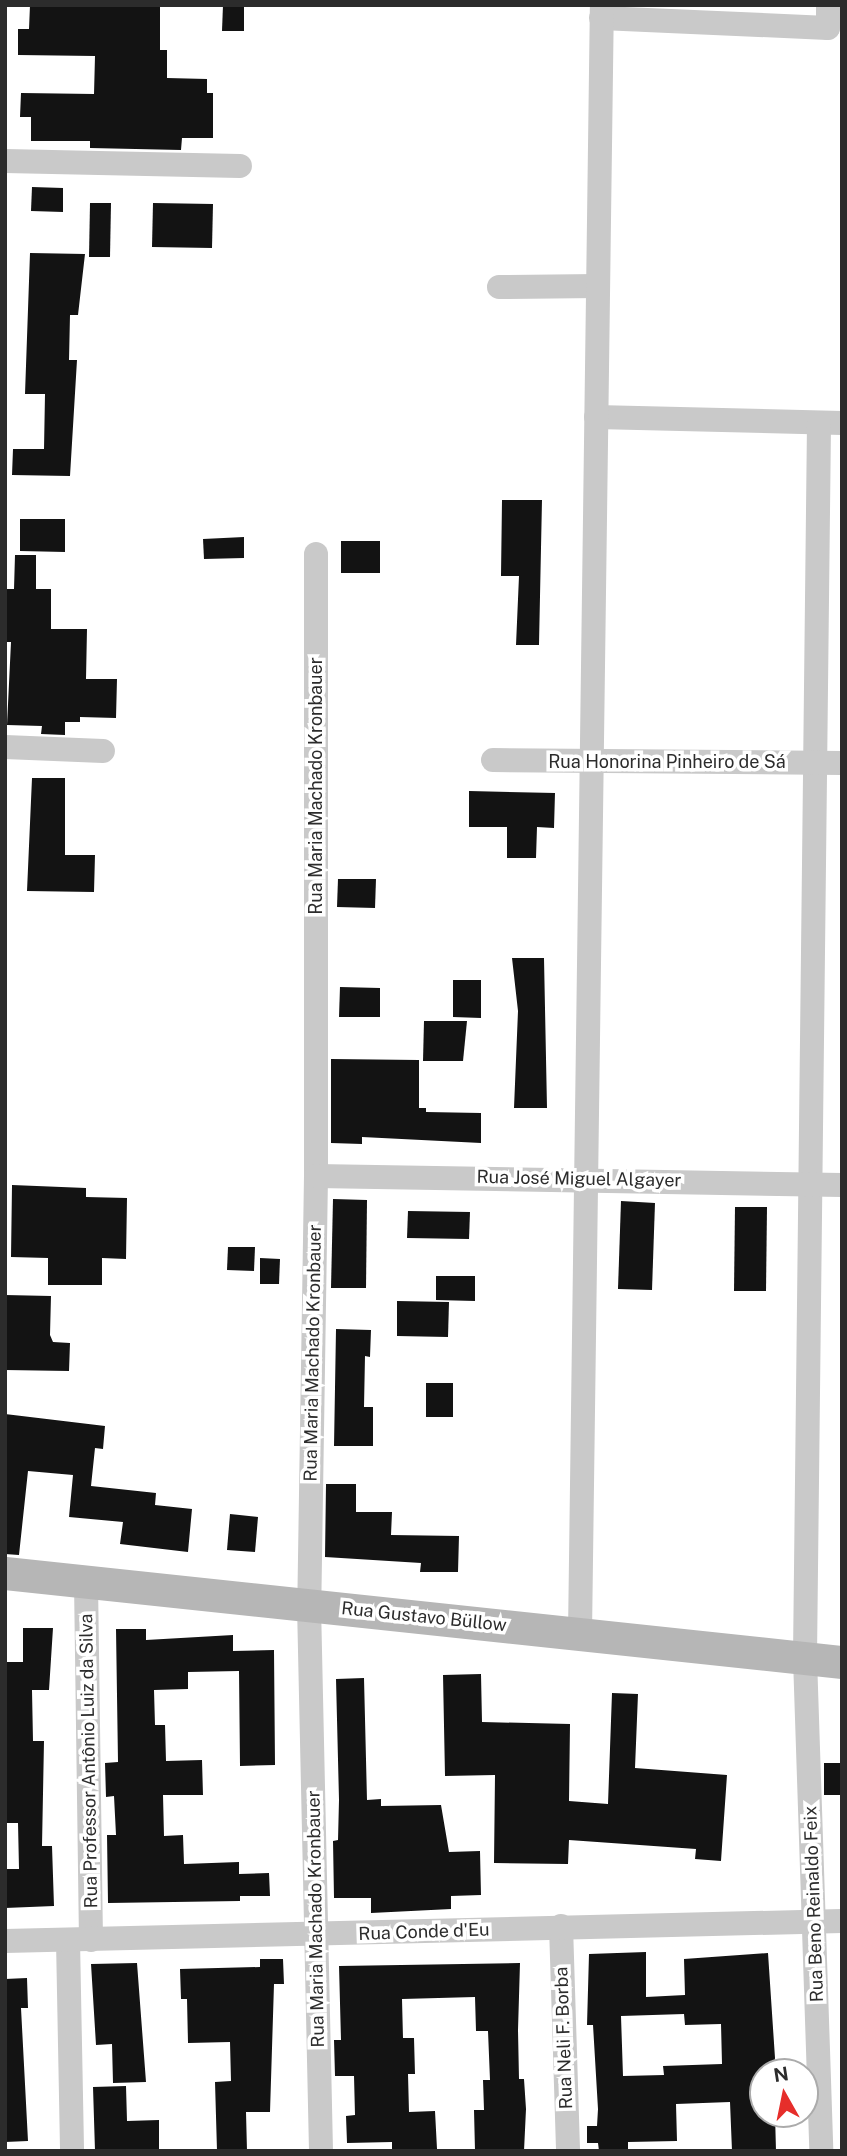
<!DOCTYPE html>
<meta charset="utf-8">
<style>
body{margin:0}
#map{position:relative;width:847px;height:2156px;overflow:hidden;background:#fff;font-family:"Public Sans",sans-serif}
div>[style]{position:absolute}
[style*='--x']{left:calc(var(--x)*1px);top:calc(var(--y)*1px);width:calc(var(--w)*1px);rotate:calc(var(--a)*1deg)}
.building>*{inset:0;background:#131313}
.street>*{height:24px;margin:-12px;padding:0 12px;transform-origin:12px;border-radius:12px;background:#c9c9c9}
.secondary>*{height:33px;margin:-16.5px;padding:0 16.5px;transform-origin:16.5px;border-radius:16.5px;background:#b6b6b6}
span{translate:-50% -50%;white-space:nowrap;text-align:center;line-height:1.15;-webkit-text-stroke:7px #fff;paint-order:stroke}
.street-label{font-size:18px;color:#2c2c2c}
.frame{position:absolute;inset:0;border:7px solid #2c2c2c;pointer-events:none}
.north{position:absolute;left:749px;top:2058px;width:70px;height:70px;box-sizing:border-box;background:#fff;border:2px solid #ababab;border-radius:50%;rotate:351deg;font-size:19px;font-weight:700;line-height:28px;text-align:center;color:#2c2c2c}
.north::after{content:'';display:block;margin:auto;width:24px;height:32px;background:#e62e2b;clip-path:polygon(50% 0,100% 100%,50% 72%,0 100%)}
</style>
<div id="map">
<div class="building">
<div style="clip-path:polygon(30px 5px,160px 5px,160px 50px,167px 50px,167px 78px,207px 79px,207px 93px,213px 93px,213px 138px,182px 138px,181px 150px,90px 148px,90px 141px,31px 141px,31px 117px,20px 117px,21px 93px,94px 94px,95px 56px,18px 55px,18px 29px,29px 29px)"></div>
<div style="clip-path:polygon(223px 5px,244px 5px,244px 31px,222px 31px)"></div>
<div style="clip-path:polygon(32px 187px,63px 188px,63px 212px,31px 211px)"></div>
<div style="clip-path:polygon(90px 203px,111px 203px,110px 257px,89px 257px)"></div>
<div style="clip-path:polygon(153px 203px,213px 204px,212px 248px,152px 247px)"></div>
<div style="clip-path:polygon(30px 253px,85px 254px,78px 315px,70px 315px,69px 360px,77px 360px,70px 476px,12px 475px,13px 449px,44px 449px,45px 394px,25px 394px)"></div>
<div style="clip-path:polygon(502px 500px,542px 500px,539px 645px,516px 645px,519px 576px,501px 576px)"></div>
<div style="clip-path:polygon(20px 519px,65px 519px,65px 552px,20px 551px)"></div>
<div style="clip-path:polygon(244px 537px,244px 558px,204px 559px,203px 539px)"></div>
<div style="clip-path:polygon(341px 541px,380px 541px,380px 573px,341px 573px)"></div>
<div style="clip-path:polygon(15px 555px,36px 555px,36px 589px,51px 589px,51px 629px,87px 629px,86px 679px,117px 679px,116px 718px,80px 717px,80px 722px,65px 722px,65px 735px,41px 734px,42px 726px,7px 725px,11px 642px,6px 642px,5px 589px,14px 589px)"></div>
<div style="clip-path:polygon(32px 778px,65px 778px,65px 855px,95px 855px,94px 892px,27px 891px)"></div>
<div style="clip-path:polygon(469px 791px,555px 793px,554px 828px,537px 827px,536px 858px,507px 858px,507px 827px,469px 827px)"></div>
<div style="clip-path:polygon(338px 879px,376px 879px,375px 908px,337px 907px)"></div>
<div style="clip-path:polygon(512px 958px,544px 958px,547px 1108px,514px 1108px,518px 1011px)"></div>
<div style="clip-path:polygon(453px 980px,481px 980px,481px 1018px,453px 1017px)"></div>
<div style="clip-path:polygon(340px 987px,380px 988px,380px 1017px,339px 1017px)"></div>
<div style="clip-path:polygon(424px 1021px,467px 1021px,463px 1061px,423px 1061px)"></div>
<div style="clip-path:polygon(331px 1059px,419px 1060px,419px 1108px,426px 1108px,426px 1112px,481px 1113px,481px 1143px,362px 1137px,362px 1144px,331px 1143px)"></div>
<div style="clip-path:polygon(12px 1185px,86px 1188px,86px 1197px,127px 1198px,126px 1259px,102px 1258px,102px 1285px,48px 1285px,48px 1258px,11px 1257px)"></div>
<div style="clip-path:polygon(333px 1199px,367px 1200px,366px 1288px,331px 1288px)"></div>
<div style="clip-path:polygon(621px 1201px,655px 1203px,652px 1290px,618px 1289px)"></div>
<div style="clip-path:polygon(735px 1207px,767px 1207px,766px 1291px,734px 1291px)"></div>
<div style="clip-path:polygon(408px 1211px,470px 1212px,469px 1239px,407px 1238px)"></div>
<div style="clip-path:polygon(228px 1247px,255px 1247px,254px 1271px,227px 1270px)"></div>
<div style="clip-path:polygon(260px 1258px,280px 1259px,279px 1284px,260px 1284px)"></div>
<div style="clip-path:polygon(436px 1276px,475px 1276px,475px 1301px,436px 1300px)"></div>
<div style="clip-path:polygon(5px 1295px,51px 1296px,50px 1335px,53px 1342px,70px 1343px,69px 1371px,5px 1370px)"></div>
<div style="clip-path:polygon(397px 1301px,449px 1302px,448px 1337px,397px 1336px)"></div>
<div style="clip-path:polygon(336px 1329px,371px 1330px,370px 1357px,365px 1356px,364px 1407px,373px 1407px,373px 1446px,334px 1446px)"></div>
<div style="clip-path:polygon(426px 1383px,453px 1383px,453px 1417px,426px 1417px)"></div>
<div style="clip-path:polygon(5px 1414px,105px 1426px,103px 1449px,95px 1448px,91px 1486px,156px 1493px,155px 1505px,192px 1509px,188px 1552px,120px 1544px,123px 1522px,69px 1517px,73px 1475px,28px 1471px,19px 1555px,5px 1554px)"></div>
<div style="clip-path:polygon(326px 1484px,356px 1484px,356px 1512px,392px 1512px,391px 1535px,459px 1536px,458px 1572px,420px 1572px,421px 1563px,325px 1557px)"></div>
<div style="clip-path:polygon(230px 1514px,258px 1517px,255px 1552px,227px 1550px)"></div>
<div style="clip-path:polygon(23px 1628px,53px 1628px,49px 1690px,32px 1690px,33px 1741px,44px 1741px,42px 1846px,52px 1846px,54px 1906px,5px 1908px,5px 1869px,19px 1869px,18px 1823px,5px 1823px,5px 1662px,23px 1662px)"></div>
<div style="clip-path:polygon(116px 1629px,146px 1629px,146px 1640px,233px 1635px,233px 1651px,274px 1650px,275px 1765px,240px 1766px,239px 1671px,188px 1672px,188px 1689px,154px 1690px,155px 1725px,165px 1725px,166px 1761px,202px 1760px,203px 1795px,163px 1795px,164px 1836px,183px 1835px,184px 1864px,239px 1862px,239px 1874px,269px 1873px,270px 1896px,240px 1896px,240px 1901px,108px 1903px,107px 1835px,116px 1835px,114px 1796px,106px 1797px,105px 1763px,118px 1762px)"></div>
<div style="clip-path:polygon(481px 1674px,482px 1722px,570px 1724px,569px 1801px,608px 1804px,612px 1693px,638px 1694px,635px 1768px,727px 1775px,721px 1861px,695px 1859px,696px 1849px,569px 1840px,568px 1864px,494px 1863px,495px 1775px,445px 1776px,443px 1675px)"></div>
<div style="clip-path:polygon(364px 1678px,367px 1800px,381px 1799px,381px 1806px,441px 1805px,449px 1852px,480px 1851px,481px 1895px,451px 1896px,451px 1909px,371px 1913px,371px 1898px,334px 1898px,333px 1841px,338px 1840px,339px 1800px,336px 1679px)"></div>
<div style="clip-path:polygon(824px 1763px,842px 1763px,842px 1795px,824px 1795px)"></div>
<div style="clip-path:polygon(evenodd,646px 1952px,646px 1997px,685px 1995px,684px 1959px,768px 1953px,775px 2058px,773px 2072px,763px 2072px,763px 2114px,775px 2114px,776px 2151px,732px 2151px,730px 2102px,676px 2104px,677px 2141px,628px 2142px,628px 2151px,599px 2151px,598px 2143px,587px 2143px,587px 2126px,597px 2126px,598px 2109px,593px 2025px,587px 2025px,589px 1954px,646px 1952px,684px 2014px,685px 2025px,721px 2024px,722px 2064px,663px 2066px,664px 2075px,623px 2076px,621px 2016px,684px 2014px)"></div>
<div style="clip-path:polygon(260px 1959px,283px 1959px,284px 1984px,274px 1984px,270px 2112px,246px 2112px,247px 2151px,217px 2151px,215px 2082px,231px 2081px,230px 2042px,188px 2043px,187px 1999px,181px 1999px,180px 1969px,260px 1967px)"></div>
<div style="clip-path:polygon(137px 1963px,146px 2082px,113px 2083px,112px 2044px,96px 2045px,91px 1964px)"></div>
<div style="clip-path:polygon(520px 1963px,518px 2030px,519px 2079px,524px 2079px,526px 2109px,524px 2151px,475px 2151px,474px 2110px,484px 2110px,483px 2080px,490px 2080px,488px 2031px,476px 2031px,475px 1997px,402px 1999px,403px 2038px,414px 2038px,415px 2074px,408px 2074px,409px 2112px,435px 2111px,437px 2149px,392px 2150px,392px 2142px,347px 2143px,346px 2116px,355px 2115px,354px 2076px,335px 2076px,334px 2040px,341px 2040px,339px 1966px)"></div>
<div style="clip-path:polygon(27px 1978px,28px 2008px,21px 2008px,28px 2141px,5px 2142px,5px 1979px)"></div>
<div style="clip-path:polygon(126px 2086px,127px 2121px,159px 2120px,159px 2151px,95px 2151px,93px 2087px)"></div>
</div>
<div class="street">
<div style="--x:601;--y:18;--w:227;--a:2.5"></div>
<div style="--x:828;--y:28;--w:23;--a:-90"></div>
<div style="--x:5;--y:161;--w:235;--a:1.2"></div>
<div style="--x:499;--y:287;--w:99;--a:-0.6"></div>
<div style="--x:596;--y:417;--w:246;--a:1.4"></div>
<div style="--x:819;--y:423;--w:1235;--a:90.65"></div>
<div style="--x:805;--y:1658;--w:493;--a:88.1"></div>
<div style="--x:316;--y:554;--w:622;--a:90"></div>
<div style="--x:316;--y:1176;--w:429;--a:90.9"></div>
<div style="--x:309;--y:1605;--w:546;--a:88.74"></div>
<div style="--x:5;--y:747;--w:98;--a:2.3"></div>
<div style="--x:493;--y:760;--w:349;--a:0.5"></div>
<div style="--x:316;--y:1176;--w:526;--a:0.98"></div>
<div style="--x:86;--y:1582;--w:358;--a:89.2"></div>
<div style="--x:580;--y:1634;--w:1629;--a:-89.23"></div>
<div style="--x:561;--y:1926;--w:225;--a:88.2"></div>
<div style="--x:68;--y:1940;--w:211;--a:88.9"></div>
<div style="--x:5;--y:1941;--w:837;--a:-1.37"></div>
</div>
<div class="secondary">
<div style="--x:5;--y:1573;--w:842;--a:6.07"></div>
</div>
<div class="street-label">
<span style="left:667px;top:762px">Rua Honorina Pinheiro de Sá</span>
<span style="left:316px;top:786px;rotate:-90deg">Rua Maria Machado Kronbauer</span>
<span style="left:579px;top:1179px;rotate:1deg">Rua José Miguel Algayer</span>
<span style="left:313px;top:1353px;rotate:-89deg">Rua Maria Machado Kronbauer</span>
<span style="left:424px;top:1617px;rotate:6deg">Rua Gustavo Büllow</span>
<span style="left:89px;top:1761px;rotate:-91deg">Rua Professor Antônio Luiz da Silva</span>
<span style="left:814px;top:1904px;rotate:-92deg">Rua Beno Reinaldo Feix</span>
<span style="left:316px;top:1919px;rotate:-91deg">Rua Maria Machado Kronbauer</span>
<span style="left:424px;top:1932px;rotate:-2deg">Rua Conde d'Eu</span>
<span style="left:564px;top:2038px;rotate:-92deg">Rua Neli F. Borba</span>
</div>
<div class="frame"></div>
<div class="north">N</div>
</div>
